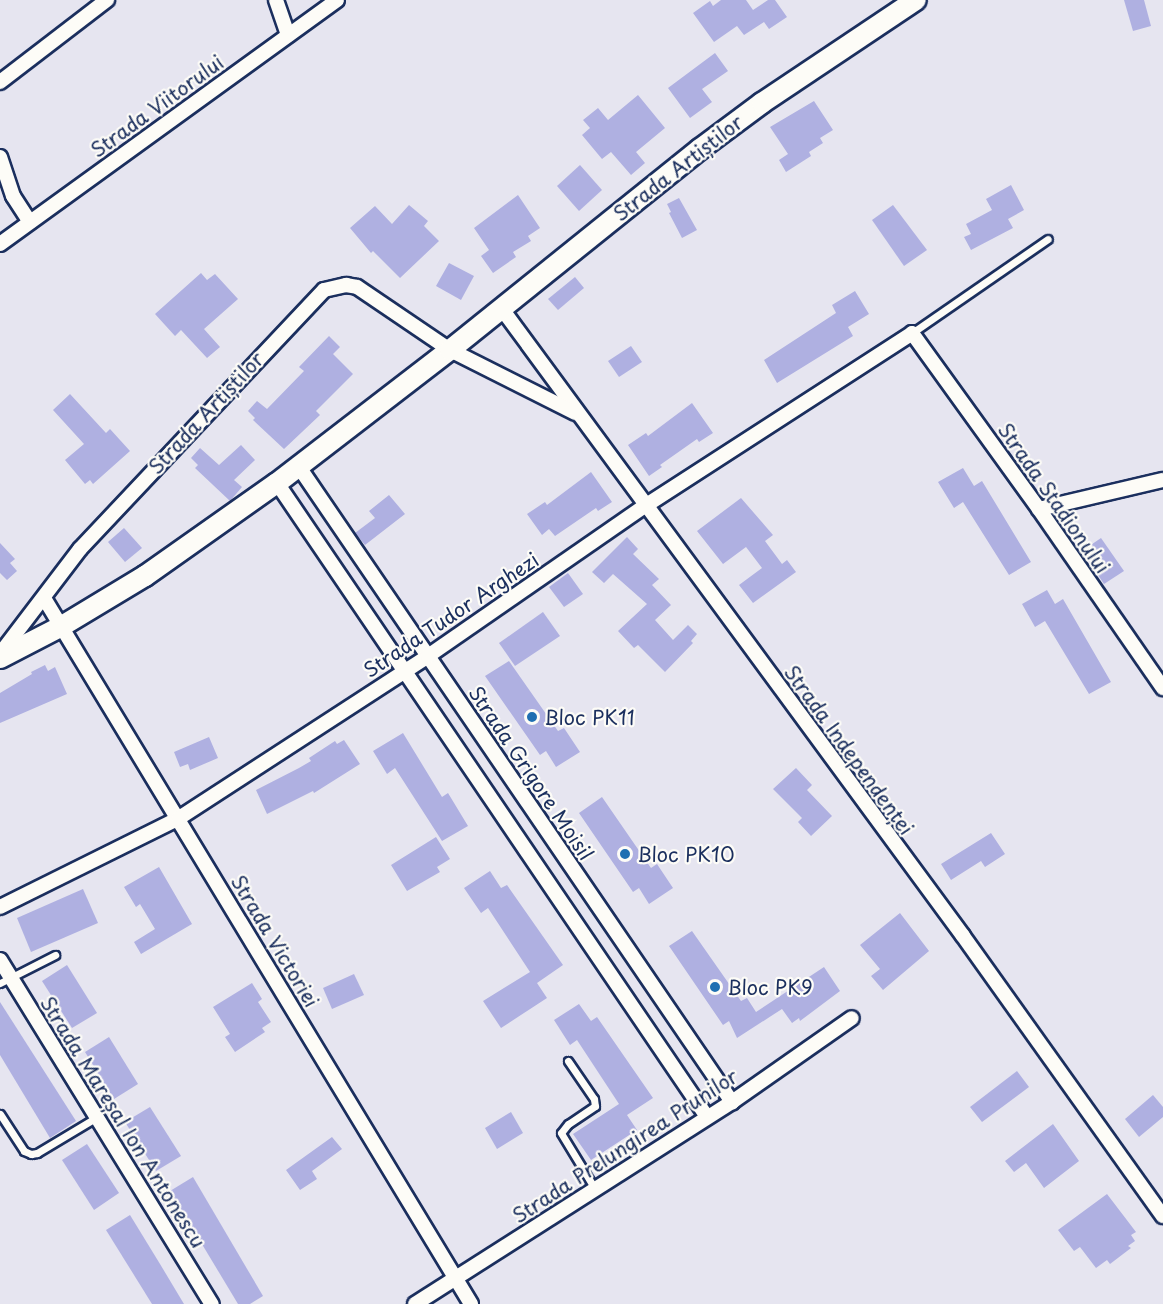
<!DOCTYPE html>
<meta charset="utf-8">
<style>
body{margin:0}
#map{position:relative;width:1163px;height:1304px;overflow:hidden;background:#e6e5f0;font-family:"Playpen Sans",sans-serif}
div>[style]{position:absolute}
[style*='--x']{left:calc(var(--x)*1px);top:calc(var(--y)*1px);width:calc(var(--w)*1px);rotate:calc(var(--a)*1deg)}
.building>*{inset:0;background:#afb0e1}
.roads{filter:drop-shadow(2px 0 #1b2f5e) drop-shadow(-2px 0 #1b2f5e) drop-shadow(0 2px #1b2f5e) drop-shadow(0 -2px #1b2f5e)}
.lane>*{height:7px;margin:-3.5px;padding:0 3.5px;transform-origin:3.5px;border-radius:3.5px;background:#fdfcf7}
.street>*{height:14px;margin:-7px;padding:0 7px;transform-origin:7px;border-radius:7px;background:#fdfcf7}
.secondary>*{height:20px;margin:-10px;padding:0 10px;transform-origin:10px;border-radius:10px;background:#fdfcf7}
.dots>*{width:16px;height:16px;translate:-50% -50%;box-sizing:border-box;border:3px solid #fdfcf7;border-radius:50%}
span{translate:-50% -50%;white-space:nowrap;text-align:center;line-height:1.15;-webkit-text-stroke:4.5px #fdfcf7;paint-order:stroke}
.street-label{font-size:20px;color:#1b2f5e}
.poi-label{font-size:20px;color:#1b2f5e}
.left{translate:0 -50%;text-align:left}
</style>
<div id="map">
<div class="building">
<div style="clip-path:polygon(721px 0,746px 0,753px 10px,768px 0,775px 0,787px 17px,769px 29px,764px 22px,744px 35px,737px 26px,714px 42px,693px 13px,710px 1px,713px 6px)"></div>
<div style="clip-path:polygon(1124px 0,1144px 0,1151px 26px,1133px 31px)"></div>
<div style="clip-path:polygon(715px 53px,728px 71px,702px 89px,712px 102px,690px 118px,668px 88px)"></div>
<div style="clip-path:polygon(638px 95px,665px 128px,636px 152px,645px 163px,631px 175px,611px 152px,602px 159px,582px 135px,590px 128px,583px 120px,598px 108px,608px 120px)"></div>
<div style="clip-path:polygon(814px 101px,833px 130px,820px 138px,823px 143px,809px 152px,811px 156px,786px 172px,779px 160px,788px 154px,770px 127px)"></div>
<div style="clip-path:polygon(580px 165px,602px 190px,579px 211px,557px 186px)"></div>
<div style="clip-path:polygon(1011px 185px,1024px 210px,1008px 219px,1013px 228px,971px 250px,964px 237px,971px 234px,966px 224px,992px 210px,986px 199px)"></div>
<div style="clip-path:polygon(518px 195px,540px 228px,528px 236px,531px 241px,513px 252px,516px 257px,493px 273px,481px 256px,489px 250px,474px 228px)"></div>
<div style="clip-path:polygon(679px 198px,697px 230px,682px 238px,669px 213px,671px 212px,667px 204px)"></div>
<div style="clip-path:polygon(409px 205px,428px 221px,424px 226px,439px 241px,400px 278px,373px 251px,371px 253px,350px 228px,375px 206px,392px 224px)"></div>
<div style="clip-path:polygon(893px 205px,927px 250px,904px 266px,872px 220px)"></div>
<div style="clip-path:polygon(449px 263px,474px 276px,461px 300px,436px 286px)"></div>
<div style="clip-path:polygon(201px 273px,207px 280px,215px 274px,238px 299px,204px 329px,220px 347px,207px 358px,181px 330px,175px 336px,155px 314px)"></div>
<div style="clip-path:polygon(575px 277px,584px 288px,558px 310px,548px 299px)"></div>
<div style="clip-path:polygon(855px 291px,869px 314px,848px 327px,853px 336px,777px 383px,764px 360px,836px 313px,832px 305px)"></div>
<div style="clip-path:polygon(329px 336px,340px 347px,333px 354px,353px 374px,316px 411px,320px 415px,284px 449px,253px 420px,255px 418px,248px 411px,257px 401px,267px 409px,304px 371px,299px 367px)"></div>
<div style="clip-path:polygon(631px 346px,642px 362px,619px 377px,608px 361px)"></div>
<div style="clip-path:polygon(70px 394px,106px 433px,110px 429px,130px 451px,93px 484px,90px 480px,85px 484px,65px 460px,84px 444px,53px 410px)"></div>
<div style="clip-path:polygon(692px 403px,713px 433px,699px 442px,697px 439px,660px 465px,662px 467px,649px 476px,628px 445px,646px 433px,648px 436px)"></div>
<div style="clip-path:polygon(241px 445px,255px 460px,234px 480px,242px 487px,230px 501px,195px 468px,198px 465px,191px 458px,200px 448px,219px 465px)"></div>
<div style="clip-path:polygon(963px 468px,974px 486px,982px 481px,1031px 562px,1009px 575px,963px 502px,954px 508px,938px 482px)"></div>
<div style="clip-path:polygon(591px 472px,612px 502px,598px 511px,596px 508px,555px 536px,549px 529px,542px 535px,527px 514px,545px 502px,547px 505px)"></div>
<div style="clip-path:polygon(389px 495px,405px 514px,365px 545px,355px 533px,375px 518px,369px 511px)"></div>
<div style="clip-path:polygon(741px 498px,773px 535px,765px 541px,782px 564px,787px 560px,796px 572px,753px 603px,739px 585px,762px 568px,746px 547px,723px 564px,697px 531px)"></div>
<div style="clip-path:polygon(124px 528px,142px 548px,125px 562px,108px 542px)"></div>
<div style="clip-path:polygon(627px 537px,638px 549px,633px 554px,659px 579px,652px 585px,671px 605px,655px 620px,673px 640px,688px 625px,697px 634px,691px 641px,693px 643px,665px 672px,638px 645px,634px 648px,618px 631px,647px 604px,613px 574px,604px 583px,592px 572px)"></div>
<div style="clip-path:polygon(1101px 538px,1124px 571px,1104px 584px,1082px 551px)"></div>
<div style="clip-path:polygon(0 543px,15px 559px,10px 563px,17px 571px,7px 580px,0 573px)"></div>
<div style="clip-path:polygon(568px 573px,583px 594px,564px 607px,549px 587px)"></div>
<div style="clip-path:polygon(1047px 590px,1055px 604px,1063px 599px,1111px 682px,1089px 694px,1045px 621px,1035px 627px,1022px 604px)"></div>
<div style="clip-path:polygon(543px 612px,560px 636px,515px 666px,499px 643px)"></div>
<div style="clip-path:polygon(509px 661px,558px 731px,564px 728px,580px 752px,556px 767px,546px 751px,540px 755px,485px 676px)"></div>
<div style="clip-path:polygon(45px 665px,48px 671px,55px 667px,67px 694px,0 723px,0 693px,32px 674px,31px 672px)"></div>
<div style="clip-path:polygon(403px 733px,442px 797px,448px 793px,468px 826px,442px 841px,395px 768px,387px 774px,373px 751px)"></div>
<div style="clip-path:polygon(209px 737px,218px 758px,190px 770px,188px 764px,180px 767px,174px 752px)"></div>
<div style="clip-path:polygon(344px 740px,360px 764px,314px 793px,313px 791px,267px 814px,256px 790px,299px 768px,311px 761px,309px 758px,335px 741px,337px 744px)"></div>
<div style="clip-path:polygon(796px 768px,812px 785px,807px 790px,832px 816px,811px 836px,798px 822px,802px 818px,773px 789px)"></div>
<div style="clip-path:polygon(602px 797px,651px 868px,657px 864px,673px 888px,649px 904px,639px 888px,633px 892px,579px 813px)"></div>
<div style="clip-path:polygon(991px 833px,1005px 854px,985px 867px,981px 861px,951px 880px,941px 864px)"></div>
<div style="clip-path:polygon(436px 837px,450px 859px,437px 867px,440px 872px,407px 891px,391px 865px)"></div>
<div style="clip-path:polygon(159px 867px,192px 924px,141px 954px,134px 942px,155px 929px,140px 904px,136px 907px,124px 887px)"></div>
<div style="clip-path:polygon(490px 871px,501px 888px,507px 885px,563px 965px,537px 983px,547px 998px,501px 1028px,483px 1001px,530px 972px,488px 908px,481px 913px,464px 888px)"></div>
<div style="clip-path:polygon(83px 889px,98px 923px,31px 952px,17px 918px)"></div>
<div style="clip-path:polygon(900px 913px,929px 951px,883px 990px,871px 976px,880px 969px,860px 945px)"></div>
<div style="clip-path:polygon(692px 931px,741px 1001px,747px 998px,756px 1012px,824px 967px,840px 991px,800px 1021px,799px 1018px,792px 1023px,782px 1009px,737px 1038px,729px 1021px,723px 1025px,669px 946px)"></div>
<div style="clip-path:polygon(67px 965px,97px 1013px,72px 1028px,42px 981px)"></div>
<div style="clip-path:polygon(354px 974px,364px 995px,332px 1009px,323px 988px)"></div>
<div style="clip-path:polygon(252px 983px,262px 999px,258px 1002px,271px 1022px,262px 1028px,265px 1032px,235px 1052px,225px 1037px,230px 1034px,213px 1007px)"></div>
<div style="clip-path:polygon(0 1002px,76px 1121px,50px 1138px,0 1055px)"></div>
<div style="clip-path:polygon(579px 1004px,591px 1021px,597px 1017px,653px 1098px,627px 1115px,637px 1130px,591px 1160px,573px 1134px,619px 1104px,577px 1040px,570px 1045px,554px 1020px)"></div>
<div style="clip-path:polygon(109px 1037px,138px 1084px,114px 1099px,85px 1052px)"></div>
<div style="clip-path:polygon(1017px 1071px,1029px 1087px,982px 1122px,970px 1107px)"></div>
<div style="clip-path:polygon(1153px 1095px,1163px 1107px,1163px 1117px,1139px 1137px,1125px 1119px)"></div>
<div style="clip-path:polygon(150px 1107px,181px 1156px,156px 1171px,125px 1122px)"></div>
<div style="clip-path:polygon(511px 1112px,523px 1133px,497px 1149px,485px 1128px)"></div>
<div style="clip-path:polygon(1053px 1124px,1079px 1161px,1044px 1188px,1026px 1163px,1014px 1172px,1005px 1161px)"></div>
<div style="clip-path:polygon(332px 1137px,342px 1149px,312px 1171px,317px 1179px,300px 1190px,286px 1170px)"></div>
<div style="clip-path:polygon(87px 1144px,119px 1193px,94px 1210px,62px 1160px)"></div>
<div style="clip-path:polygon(193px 1177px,263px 1296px,250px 1304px,238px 1304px,170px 1191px)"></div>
<div style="clip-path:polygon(1107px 1194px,1136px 1232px,1131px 1235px,1135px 1241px,1128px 1246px,1131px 1248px,1110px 1264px,1107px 1260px,1096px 1268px,1080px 1247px,1074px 1251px,1058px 1230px)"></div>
<div style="clip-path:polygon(130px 1215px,160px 1264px,184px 1304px,152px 1304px,106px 1230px)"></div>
</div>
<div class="roads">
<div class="lane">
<div style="--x:912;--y:333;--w:165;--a:-34.7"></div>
<div style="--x:0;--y:983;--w:62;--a:-27"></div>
<div style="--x:568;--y:1061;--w:46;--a:55.6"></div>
<div style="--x:594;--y:1099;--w:7;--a:82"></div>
<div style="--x:595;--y:1106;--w:32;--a:146"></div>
<div style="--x:568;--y:1124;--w:11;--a:128"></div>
<div style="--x:561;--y:1133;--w:66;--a:58.7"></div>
<div style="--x:0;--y:1114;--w:44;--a:57"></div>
<div style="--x:24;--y:1151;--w:8;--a:23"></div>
<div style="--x:31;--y:1154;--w:6;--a:-9"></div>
<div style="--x:37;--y:1153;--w:70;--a:-31"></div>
</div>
<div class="street">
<div style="--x:276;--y:0;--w:37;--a:71"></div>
<div style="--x:0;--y:82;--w:135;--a:-37.5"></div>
<div style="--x:0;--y:157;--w:41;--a:71.6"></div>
<div style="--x:13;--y:196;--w:31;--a:57"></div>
<div style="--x:0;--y:244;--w:416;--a:-35.9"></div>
<div style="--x:502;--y:309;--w:778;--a:53.67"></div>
<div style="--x:963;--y:936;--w:344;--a:54.5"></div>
<div style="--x:299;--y:467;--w:769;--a:55.71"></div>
<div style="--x:277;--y:483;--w:766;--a:55.85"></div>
<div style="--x:1039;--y:509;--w:127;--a:-13.2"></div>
<div style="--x:44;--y:598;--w:825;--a:58.83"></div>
<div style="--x:0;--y:654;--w:132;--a:-52.7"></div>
<div style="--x:80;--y:549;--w:356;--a:-46.7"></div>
<div style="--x:324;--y:290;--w:23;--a:-13"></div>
<div style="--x:346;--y:285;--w:11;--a:10"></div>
<div style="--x:357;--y:287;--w:112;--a:34.1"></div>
<div style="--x:450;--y:350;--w:140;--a:26.7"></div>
<div style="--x:0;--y:907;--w:200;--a:-26.4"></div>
<div style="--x:179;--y:818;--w:297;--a:-33"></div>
<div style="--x:428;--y:656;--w:264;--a:-34.7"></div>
<div style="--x:645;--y:506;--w:318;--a:-32.9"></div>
<div style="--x:912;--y:333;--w:217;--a:54.2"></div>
<div style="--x:1039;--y:509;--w:218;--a:55.3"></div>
<div style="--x:0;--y:960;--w:404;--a:58.4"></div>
<div style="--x:415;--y:1304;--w:376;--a:-32.5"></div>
<div style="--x:732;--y:1102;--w:146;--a:-35"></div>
</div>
<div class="secondary">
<div style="--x:0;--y:658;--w:70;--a:-27.3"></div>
<div style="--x:62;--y:626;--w:97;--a:-31.1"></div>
<div style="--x:145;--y:576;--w:161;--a:-35.2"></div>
<div style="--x:277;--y:483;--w:218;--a:-37.6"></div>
<div style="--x:450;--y:350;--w:321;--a:-38.8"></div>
<div style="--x:700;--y:149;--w:77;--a:-36.6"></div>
<div style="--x:762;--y:103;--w:185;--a:-33.8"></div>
</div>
</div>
<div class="dots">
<div style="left:532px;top:717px;background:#1f6fb2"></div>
<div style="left:625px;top:854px;background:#1f6fb2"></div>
<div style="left:715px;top:987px;background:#1f6fb2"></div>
</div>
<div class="street-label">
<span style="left:157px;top:106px;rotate:-36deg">Strada Viitorului</span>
<span style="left:678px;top:168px;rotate:-38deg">Strada Artiștilor</span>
<span style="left:206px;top:413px;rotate:-47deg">Strada Artiștilor</span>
<span style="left:1054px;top:498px;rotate:55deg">Strada Stadionului</span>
<span style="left:451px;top:615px;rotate:-34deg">Strada Tudor Arghezi</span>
<span style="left:849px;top:750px;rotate:54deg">Strada Independenței</span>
<span style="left:531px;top:773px;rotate:56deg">Strada Grigore Moisil</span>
<span style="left:275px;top:941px;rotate:59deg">Strada Victoriei</span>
<span style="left:123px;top:1122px;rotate:58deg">Strada Mareșal Ion Antonescu</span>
<span style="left:625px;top:1146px;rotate:-33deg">Strada Prelungirea Prunilor</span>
</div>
<div class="poi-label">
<span class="left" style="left:544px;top:717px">Bloc PK11</span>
<span class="left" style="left:637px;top:854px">Bloc PK10</span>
<span class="left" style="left:727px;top:987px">Bloc PK9</span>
</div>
</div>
